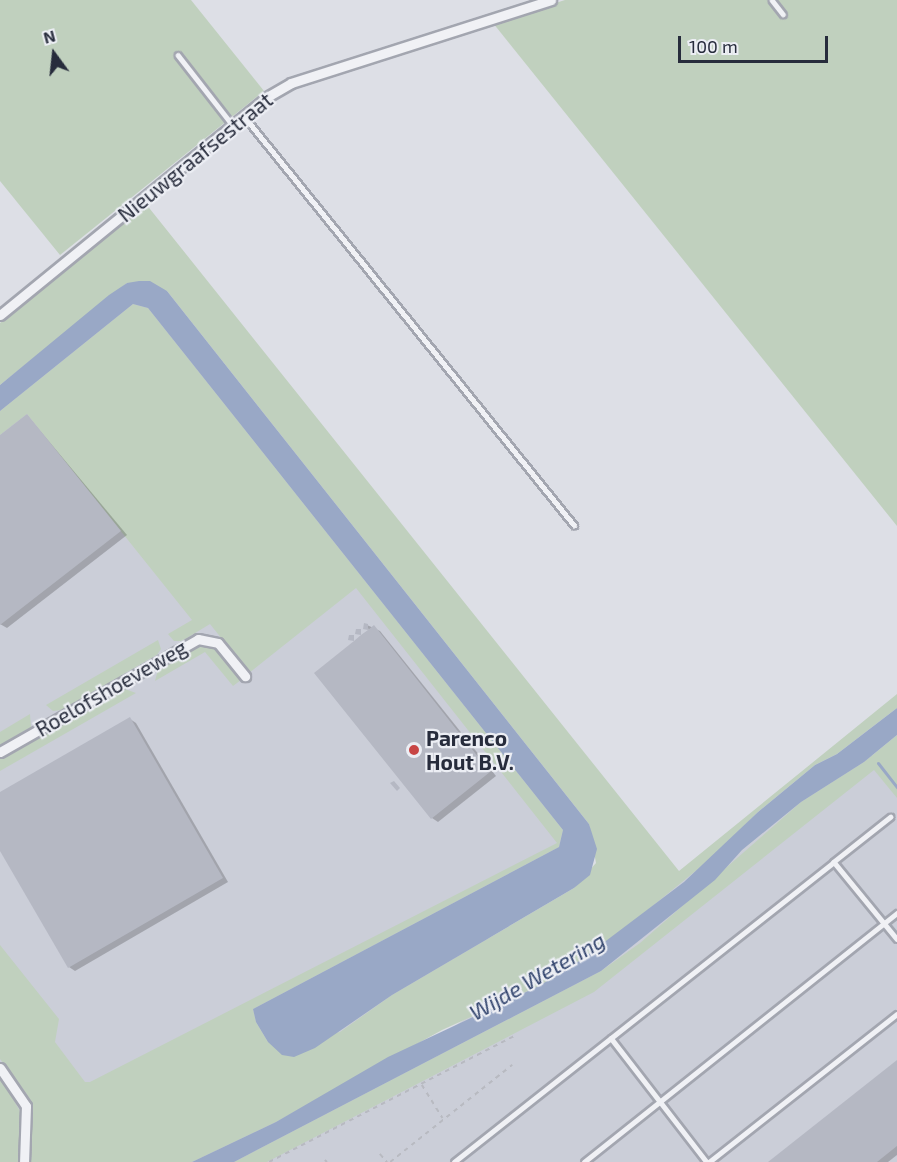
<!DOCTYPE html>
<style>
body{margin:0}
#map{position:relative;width:897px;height:1162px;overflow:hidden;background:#dddfe6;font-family:"Exo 2",sans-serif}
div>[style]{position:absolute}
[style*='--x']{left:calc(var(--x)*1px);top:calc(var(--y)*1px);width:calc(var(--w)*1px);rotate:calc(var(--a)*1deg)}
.built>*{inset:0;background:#cbced8}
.green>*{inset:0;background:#c0d0be}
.water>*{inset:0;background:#99a8c6}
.shadow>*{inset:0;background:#0003}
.stream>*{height:3px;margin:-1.5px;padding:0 1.5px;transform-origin:1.5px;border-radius:1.5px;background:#99a8c6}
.building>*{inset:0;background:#b5b8c3}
.path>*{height:1.5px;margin-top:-0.75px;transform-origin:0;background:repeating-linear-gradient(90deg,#b8bac1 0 4.5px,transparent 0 9px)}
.roads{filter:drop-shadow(2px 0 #a3a6b0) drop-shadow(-2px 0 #a3a6b0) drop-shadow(0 2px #a3a6b0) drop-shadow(0 -2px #a3a6b0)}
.service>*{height:4.5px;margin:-2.25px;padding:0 2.25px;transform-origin:2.25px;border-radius:2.25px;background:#f0f1f5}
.minor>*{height:9px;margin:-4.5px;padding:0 4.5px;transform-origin:4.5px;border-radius:4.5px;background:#f0f1f5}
.dots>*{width:16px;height:16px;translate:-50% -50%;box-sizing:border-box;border:3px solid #eceef4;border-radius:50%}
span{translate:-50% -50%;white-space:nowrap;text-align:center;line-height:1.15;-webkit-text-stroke:4.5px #eceef4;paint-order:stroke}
.street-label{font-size:21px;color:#272c3c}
.poi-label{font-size:21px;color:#272c3c;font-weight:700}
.left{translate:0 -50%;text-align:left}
.water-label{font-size:22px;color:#33456e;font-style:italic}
.north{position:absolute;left:24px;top:24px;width:60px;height:60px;-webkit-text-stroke:4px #eceef4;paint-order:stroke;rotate:345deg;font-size:16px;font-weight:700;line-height:24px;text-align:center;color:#272c3c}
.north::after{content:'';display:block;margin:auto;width:21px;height:27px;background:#272c3c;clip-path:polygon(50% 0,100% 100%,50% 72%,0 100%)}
.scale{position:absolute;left:678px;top:36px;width:150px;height:27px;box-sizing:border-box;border:3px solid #272c3c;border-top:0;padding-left:8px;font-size:18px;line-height:21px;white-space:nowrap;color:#272c3c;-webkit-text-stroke:4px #eceef4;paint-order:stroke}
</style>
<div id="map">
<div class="built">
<div style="clip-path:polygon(142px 287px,580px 827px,369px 1084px,865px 748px,897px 784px,897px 1162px,0 1162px,0 400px)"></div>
</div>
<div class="green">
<div style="clip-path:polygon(0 0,191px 0,264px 91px,60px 255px,0 181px)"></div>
<div style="clip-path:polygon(565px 0,897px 0,897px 526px,493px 23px)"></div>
<div style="clip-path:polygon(146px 204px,679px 871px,897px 694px,897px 708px,837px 754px,815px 765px,758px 812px,709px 860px,606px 944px,539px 986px,442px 1030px,276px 1122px,192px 1162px,30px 1162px,32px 1109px,26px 1093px,0 1059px,0 945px,59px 1019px,55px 1042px,85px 1082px,90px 1082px,557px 843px,356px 588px,249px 673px,210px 624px,182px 641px,174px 641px,168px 634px,192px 620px,27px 414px,0 435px,0 411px,133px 304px,148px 308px,563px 830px,559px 847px,253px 1009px,256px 1022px,268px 1042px,340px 1032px,392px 995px,574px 888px,596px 863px,589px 824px,167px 291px,127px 283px,0 385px,0 323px)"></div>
<div style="clip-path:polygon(158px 640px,161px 649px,157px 655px,62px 710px,53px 711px,46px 705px)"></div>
<div style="clip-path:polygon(200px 644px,218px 651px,241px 680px,233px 686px,205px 652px,155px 681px,159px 666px)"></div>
<div style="clip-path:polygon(122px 688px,136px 693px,0 771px,0 758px)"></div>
<div style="clip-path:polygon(30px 714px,31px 727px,0 745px,0 732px)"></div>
<div style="clip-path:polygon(897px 735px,897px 798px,874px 770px,594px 992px,267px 1162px,234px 1162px,601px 971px,640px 943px,801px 802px,864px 762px)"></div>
<div style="clip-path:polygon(0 1076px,21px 1113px,18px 1162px,0 1162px)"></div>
</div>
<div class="water">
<div style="clip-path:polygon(139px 281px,150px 281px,167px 291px,589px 824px,597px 849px,590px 875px,574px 888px,392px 995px,315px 1048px,294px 1057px,282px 1055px,268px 1042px,256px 1022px,253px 1009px,559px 847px,563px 830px,148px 308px,133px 304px,0 411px,0 385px,109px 295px,127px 283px)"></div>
<div style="clip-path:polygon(897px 708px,897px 735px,864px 762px,801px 802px,742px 850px,715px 880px,601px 971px,234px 1162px,192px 1162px,276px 1122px,388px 1057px,539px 986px,574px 965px,684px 882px,758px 812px,815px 765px,837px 754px)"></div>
</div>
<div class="shadow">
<div style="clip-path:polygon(27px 415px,127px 535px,7px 628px,0 624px,0 437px)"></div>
<div style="clip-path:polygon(367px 625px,380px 631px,496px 776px,438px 822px,432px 818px)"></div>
<div style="clip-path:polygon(130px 719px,136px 723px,228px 882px,75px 971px,69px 967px,0 848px,0 794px)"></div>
<div style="clip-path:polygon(897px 1062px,897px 1155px,888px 1162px,771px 1162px)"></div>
</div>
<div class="stream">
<div style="--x:878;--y:763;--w:31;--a:52"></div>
</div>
<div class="building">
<div style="clip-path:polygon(27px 414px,121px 531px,0 625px,0 435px)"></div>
<div style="clip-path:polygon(364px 623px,368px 624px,368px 630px,374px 625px,490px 772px,431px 819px,314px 673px,354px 641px,348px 640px,349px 635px,354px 635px,354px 641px,361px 635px,355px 634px,356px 629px,361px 629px,361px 635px,368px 630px,363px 629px)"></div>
<div style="clip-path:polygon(130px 717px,223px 878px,68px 968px,0 851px,0 792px)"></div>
<div style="clip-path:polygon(394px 781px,400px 788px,397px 791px,390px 783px)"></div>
<div style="clip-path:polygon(897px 1060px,897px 1146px,877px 1162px,768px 1162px)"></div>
</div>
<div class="path">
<div style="--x:422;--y:1085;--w:39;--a:58"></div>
<div style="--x:380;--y:1154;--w:11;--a:49"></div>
<div style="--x:325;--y:1160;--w:3;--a:45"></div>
<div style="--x:269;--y:1162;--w:276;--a:-27.2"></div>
<div style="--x:390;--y:1162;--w:156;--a:-38.5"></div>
</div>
<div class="roads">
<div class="service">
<div style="--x:772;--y:0;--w:18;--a:52"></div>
<div style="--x:178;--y:55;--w:88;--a:52"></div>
<div style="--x:244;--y:116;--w:526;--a:51.1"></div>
<div style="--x:891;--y:817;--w:73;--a:141.7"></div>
<div style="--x:834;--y:862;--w:99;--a:50.7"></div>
<div style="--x:611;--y:1038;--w:157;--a:52.3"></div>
<div style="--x:454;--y:1162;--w:484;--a:-38.3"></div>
<div style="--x:584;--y:1162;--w:400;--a:-38.5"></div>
<div style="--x:709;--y:1162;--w:239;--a:-38.2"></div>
</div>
<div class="minor">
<div style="--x:0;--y:315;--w:345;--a:-39.2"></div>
<div style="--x:267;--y:97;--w:28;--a:-30"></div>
<div style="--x:291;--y:83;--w:273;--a:-17.7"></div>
<div style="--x:0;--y:752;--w:228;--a:-29.7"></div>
<div style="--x:198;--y:639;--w:20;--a:11"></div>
<div style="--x:218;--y:643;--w:43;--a:50.7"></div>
<div style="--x:0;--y:1068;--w:46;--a:55.6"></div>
<div style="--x:26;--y:1106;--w:56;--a:92"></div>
</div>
</div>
<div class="dots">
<div style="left:414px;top:750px;background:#c84545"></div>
</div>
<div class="street-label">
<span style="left:195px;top:157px;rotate:-39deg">Nieuwgraafsestraat</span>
<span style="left:111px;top:688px;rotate:-30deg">Roelofshoeveweg</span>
</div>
<div class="poi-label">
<span class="left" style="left:426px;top:750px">Parenco<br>Hout B.V.</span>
</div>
<div class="water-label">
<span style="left:537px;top:976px;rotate:-30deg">Wijde Wetering</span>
</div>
<div class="north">N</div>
<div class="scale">100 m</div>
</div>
